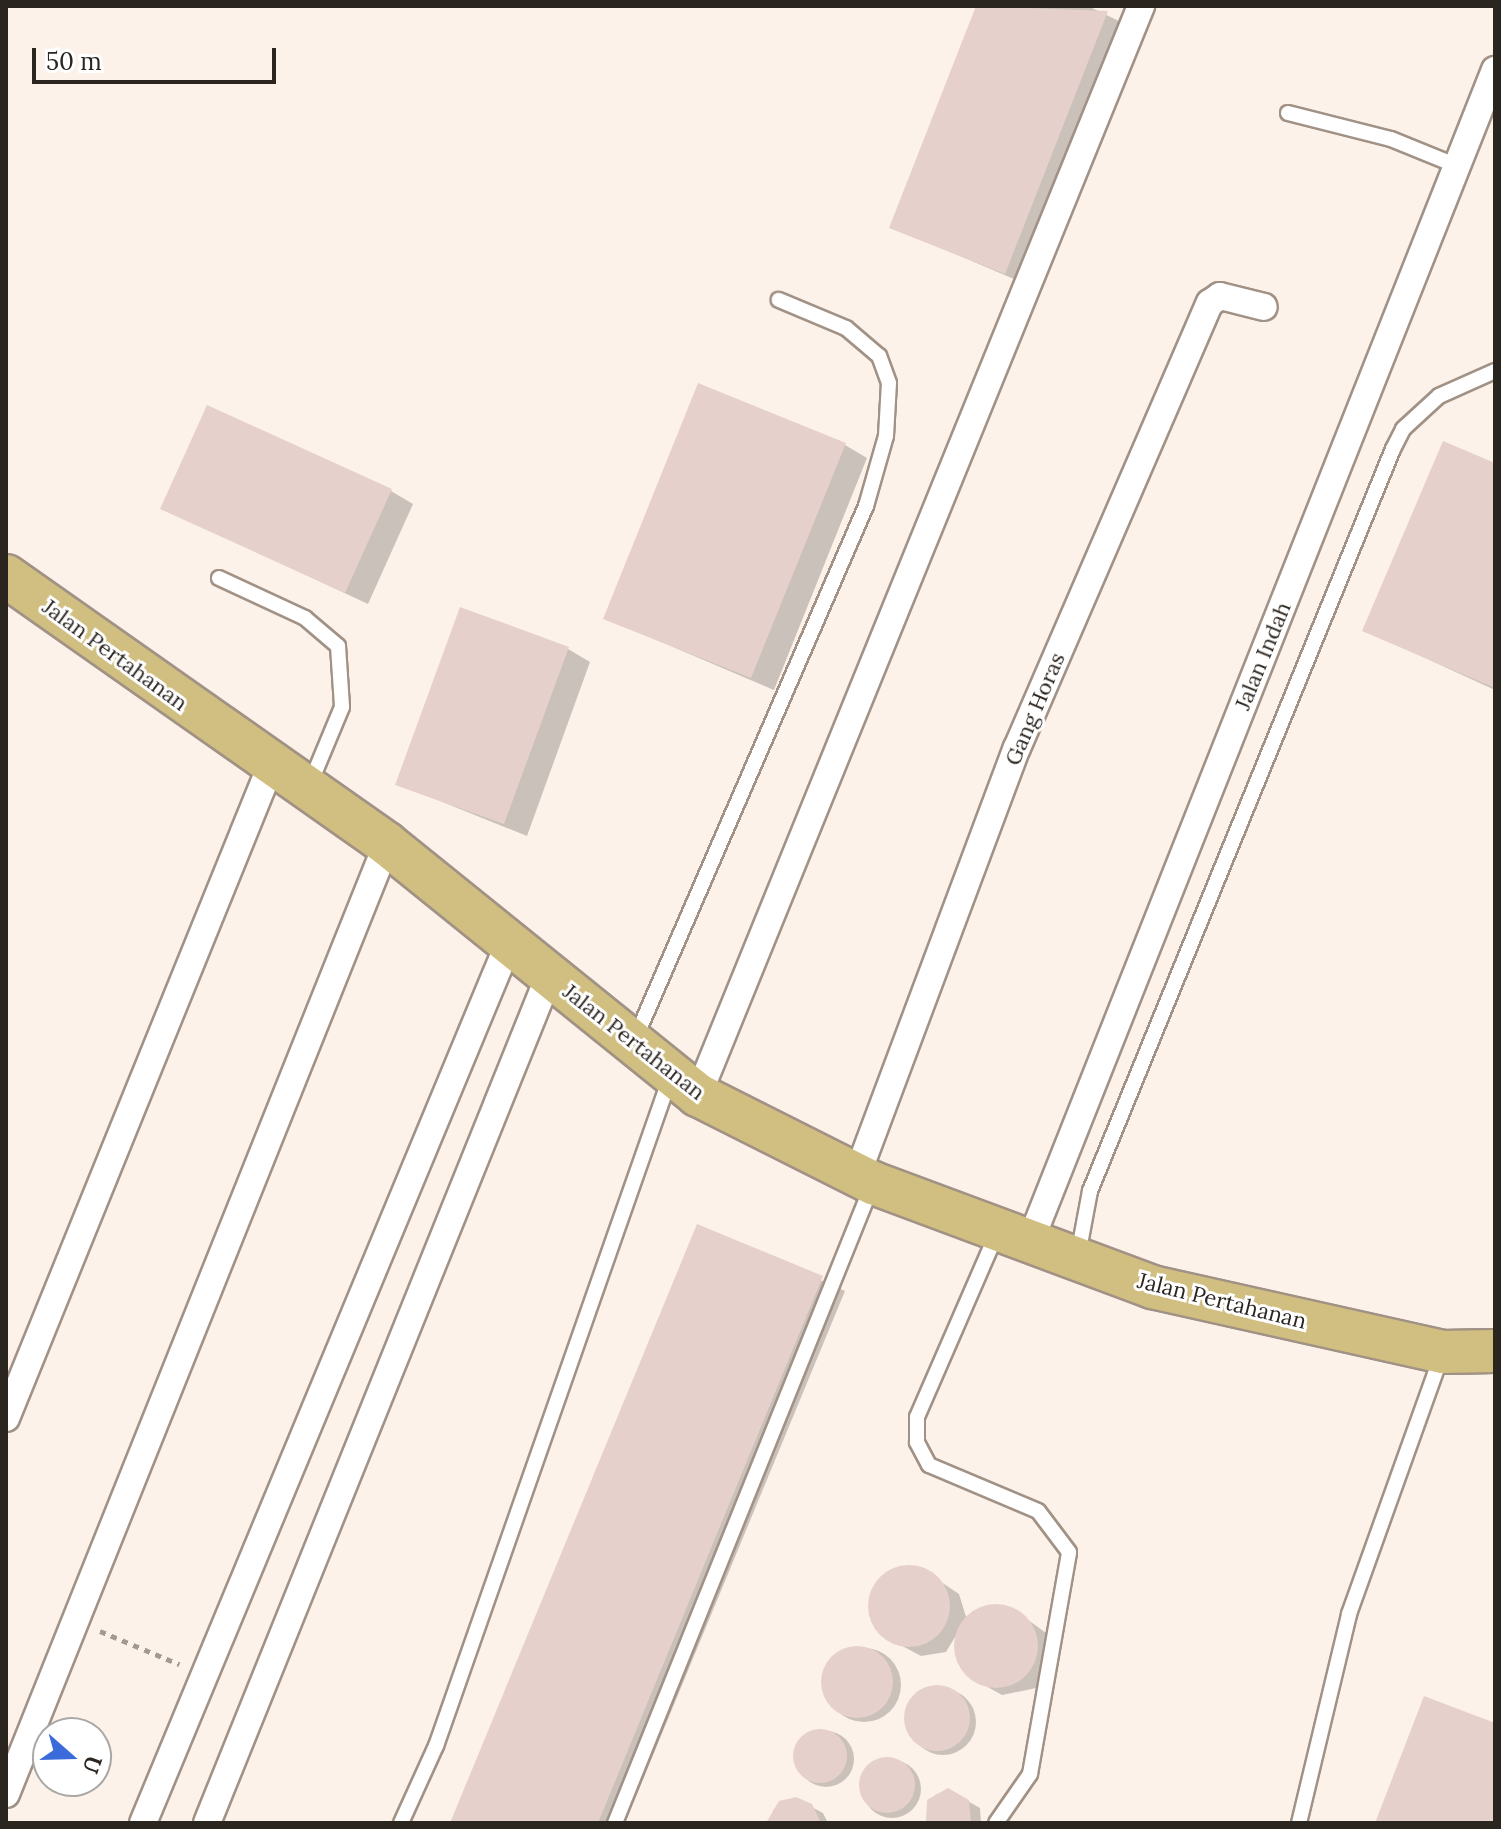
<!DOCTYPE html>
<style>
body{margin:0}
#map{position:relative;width:1501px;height:1829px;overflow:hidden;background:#fdf2ea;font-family:Lora,serif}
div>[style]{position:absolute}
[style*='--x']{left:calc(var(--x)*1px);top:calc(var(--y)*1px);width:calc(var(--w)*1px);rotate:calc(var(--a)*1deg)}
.shadow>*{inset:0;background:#0003}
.round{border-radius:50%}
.building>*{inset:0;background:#e6d0cb}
.path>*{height:5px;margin-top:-2.5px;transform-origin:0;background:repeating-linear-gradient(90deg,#a29993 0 6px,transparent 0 12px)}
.roads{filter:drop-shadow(2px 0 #a19285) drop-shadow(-2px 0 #a19285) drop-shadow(0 2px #a19285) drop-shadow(0 -2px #a19285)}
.service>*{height:14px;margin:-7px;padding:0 7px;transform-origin:7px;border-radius:7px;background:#fff}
.minor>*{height:26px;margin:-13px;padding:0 13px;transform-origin:13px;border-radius:13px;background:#fff}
.primary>*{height:42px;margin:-21px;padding:0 21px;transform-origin:21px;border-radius:21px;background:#d0bf80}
span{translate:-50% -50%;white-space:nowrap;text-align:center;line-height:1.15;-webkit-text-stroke:6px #fff;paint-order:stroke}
.street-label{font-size:22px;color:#2b2520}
.frame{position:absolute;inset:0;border:8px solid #2b2520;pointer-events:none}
.north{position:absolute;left:32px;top:1717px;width:80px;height:80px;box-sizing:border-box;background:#fff;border:2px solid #aaa8a6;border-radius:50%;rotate:110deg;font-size:22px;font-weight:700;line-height:32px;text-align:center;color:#2b2520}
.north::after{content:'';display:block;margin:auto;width:28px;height:36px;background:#3b6ada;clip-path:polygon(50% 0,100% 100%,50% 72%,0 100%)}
.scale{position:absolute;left:32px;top:48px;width:244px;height:36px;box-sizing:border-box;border:4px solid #2b2520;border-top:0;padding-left:10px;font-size:24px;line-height:28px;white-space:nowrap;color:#2b2520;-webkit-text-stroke:6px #fff;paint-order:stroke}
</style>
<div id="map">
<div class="shadow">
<div style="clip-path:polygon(978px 6px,1088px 6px,1129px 26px,1028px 285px,892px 227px)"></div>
<div style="clip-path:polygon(845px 445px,867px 458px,774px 690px,605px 618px)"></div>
<div style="clip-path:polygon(1495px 465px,1495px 690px,1364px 630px)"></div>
<div style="clip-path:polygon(391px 491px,413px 504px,368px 604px,162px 508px)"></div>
<div style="clip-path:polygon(568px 649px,590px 662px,527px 836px,398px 784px)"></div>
<div style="clip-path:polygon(699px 1226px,845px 1291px,625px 1823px,452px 1823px)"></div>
<div style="clip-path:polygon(920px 1568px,959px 1594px,967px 1620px,974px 1612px,1012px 1608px,1050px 1636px,1041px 1687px,1002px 1695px,984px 1685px,963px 1670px,958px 1632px,946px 1652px,921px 1656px,880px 1634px,870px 1598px,883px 1577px)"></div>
<div class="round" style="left:827px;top:1648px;width:74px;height:74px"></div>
<div class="round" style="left:910px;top:1689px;width:66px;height:66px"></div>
<div class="round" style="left:798px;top:1731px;width:56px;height:56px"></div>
<div class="round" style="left:863px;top:1760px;width:58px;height:58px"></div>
<div style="clip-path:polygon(948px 1790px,980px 1808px,981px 1823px,929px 1823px,935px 1795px)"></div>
<div style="clip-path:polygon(796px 1799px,823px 1813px,828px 1823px,768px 1823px,774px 1809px)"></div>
</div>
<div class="building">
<div style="clip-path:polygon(976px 6px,1108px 11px,1005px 274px,889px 228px)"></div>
<div style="clip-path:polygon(698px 383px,846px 443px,751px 678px,603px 619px)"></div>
<div style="clip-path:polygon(207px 405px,392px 489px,345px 593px,160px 509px)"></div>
<div style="clip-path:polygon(1443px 441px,1495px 463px,1495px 688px,1362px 631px)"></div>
<div style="clip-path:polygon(460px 607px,569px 647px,504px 824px,395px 785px)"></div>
<div style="clip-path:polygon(697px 1224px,823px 1276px,598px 1823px,450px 1823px)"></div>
<div class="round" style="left:868px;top:1565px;width:82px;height:82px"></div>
<div class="round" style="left:954px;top:1604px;width:84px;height:84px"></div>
<div class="round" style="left:821px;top:1646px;width:72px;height:72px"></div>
<div class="round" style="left:904px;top:1685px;width:66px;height:66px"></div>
<div style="clip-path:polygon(1424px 1696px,1495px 1723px,1495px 1823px,1375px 1823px)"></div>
<div class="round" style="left:793px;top:1729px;width:54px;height:54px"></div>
<div class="round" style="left:859px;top:1757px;width:56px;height:56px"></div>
<div style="clip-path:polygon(948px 1788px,969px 1800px,971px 1823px,926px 1823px,927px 1800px)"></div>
<div style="clip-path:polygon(796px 1797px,812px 1804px,821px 1823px,766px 1823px,779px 1801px)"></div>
</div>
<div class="path">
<div style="--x:100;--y:1631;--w:86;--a:22.7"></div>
</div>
<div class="roads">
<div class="service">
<div style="--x:1288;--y:113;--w:106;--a:14.2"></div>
<div style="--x:1391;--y:139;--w:71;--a:22.2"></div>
<div style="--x:219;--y:578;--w:95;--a:24.9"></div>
<div style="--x:305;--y:618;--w:43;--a:40.3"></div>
<div style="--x:338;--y:646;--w:61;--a:86.2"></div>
<div style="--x:342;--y:707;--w:83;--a:112.6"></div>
<div style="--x:635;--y:1039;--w:581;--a:-66.57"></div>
<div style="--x:866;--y:506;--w:73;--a:-74.1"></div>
<div style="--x:886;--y:436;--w:53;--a:-86.8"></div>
<div style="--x:889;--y:383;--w:29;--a:-110"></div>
<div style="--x:879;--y:356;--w:43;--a:-139.7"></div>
<div style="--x:846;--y:328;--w:73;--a:-157.3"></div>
<div style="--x:1078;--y:1255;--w:65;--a:-79.4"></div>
<div style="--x:1090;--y:1191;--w:801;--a:-67.79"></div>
<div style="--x:1393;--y:449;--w:22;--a:-63"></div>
<div style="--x:1403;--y:429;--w:49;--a:-42.5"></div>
<div style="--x:1439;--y:396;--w:61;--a:-24.1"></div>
<div style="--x:401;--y:1823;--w:85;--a:-65.6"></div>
<div style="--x:436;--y:1746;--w:708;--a:-70.69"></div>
<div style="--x:615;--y:1823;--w:685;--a:-68.04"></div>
<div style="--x:996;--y:1823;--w:60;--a:-55.2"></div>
<div style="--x:1030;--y:1774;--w:225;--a:-80"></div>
<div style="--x:1069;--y:1552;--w:51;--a:-127.1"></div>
<div style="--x:1038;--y:1511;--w:118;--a:-157.1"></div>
<div style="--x:929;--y:1465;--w:26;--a:-118"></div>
<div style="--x:917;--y:1442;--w:25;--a:-90"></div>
<div style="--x:917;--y:1417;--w:201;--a:-66.5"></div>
<div style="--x:1299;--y:1823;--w:215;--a:-76.5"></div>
<div style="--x:1349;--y:1614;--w:273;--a:-70.3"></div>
</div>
<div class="minor">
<div style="--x:698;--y:1095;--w:1176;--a:-67.86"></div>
<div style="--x:857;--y:1175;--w:456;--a:-69.5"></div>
<div style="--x:1017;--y:748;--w:485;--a:-66.6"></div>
<div style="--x:1210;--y:303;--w:12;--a:-35"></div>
<div style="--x:1220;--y:296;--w:45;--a:14"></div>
<div style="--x:1030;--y:1242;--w:1261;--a:-68.36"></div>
<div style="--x:6;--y:1418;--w:702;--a:-67.9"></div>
<div style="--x:6;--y:1794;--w:1024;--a:-68.15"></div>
<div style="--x:143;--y:1823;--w:953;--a:-67.42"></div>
<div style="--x:207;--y:1823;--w:913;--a:-68.01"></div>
</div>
<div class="primary">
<div style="--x:6;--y:576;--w:466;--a:35.1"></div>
<div style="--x:387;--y:844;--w:400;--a:38.9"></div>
<div style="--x:698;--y:1095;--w:196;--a:26.7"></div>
<div style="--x:873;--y:1183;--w:298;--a:20.4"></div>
<div style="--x:1152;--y:1287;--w:297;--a:12.6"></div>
<div style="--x:1442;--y:1352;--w:53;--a:-1.1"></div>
</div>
</div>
<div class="street-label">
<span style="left:115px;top:655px;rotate:36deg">Jalan Pertahanan</span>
<span style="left:1263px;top:656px;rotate:-68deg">Jalan Indah</span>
<span style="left:1035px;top:709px;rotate:-67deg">Gang Horas</span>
<span style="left:634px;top:1042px;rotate:38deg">Jalan Pertahanan</span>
<span style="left:1222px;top:1301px;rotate:14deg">Jalan Pertahanan</span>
</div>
<div class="frame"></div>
<div class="north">U</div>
<div class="scale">50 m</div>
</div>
